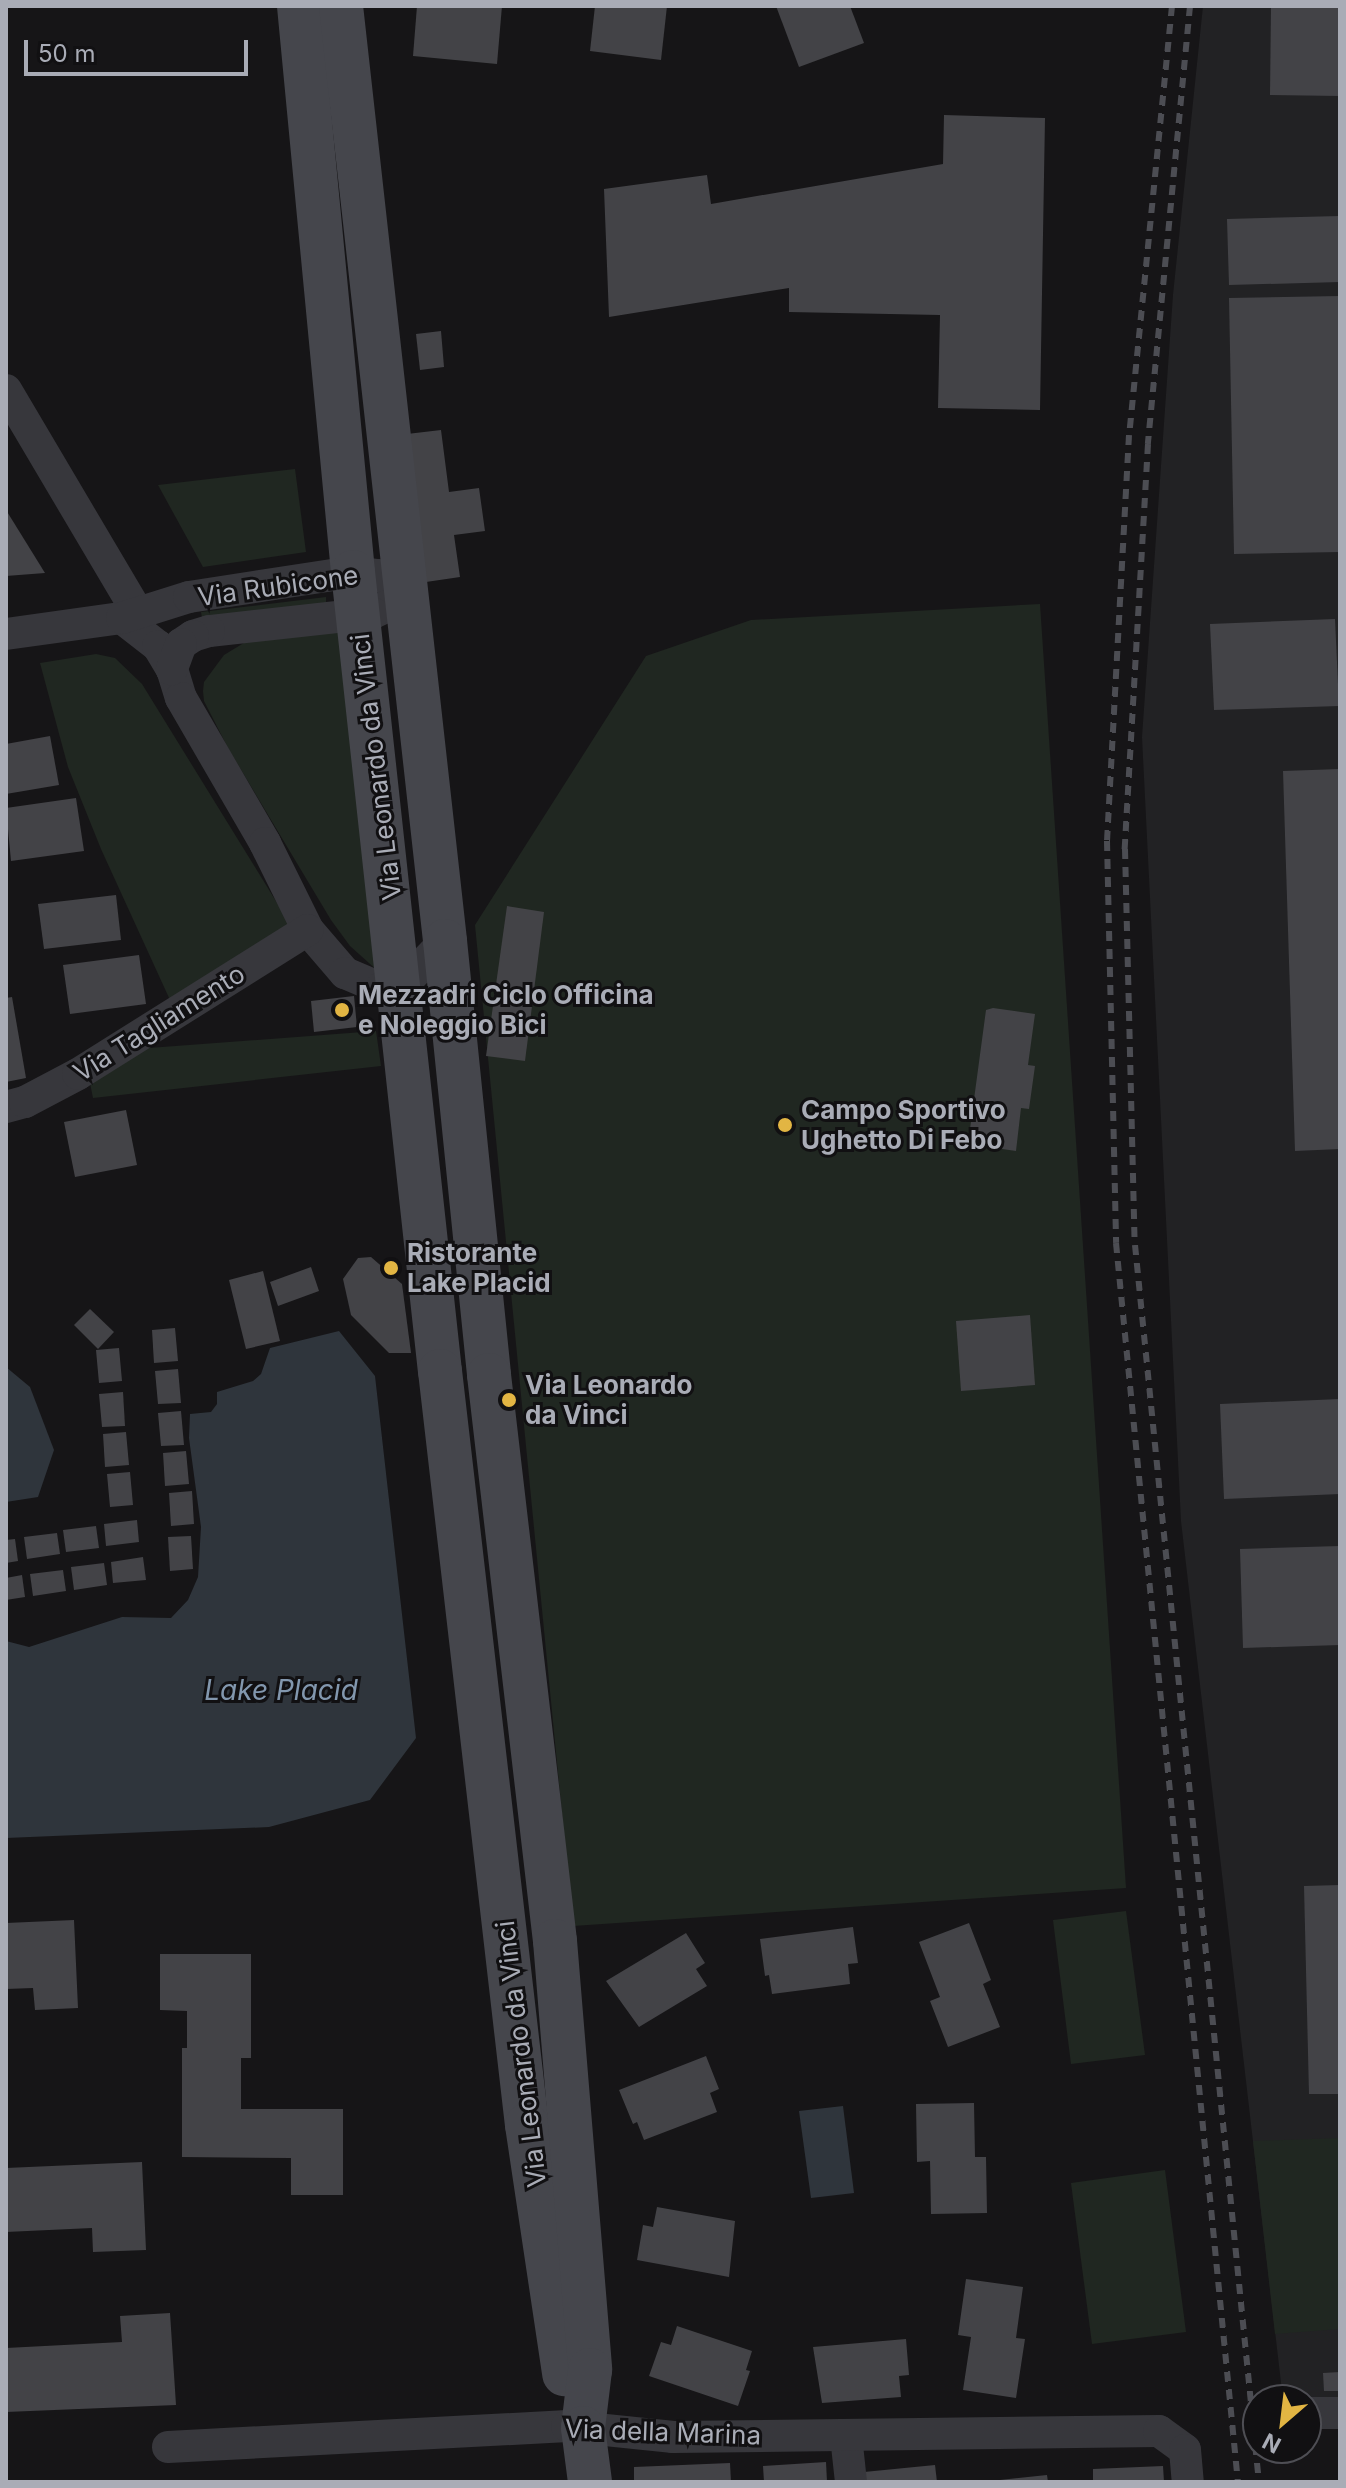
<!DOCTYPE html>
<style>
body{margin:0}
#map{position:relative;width:1346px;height:2488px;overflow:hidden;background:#161517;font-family:Inter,sans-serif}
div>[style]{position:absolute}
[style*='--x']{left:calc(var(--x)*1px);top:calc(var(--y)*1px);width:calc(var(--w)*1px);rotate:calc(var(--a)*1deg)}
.built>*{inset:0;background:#222224}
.green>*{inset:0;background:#202721}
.water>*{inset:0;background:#2f353c}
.building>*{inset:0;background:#434347}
.street>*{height:32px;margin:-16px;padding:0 16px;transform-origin:16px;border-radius:16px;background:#37373c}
.secondary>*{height:44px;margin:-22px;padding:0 22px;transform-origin:22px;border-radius:22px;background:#45464c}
.rail>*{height:6px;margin-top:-3px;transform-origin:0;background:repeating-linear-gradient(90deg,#4c4d53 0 10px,transparent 0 18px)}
.dots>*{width:22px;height:22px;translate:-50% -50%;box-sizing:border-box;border:4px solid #111012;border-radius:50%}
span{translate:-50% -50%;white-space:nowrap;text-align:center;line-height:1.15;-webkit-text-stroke:6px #111012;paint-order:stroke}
.street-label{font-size:26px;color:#a9acb6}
.poi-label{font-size:26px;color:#a9acb6;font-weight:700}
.left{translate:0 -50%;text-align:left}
.water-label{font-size:28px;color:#8297ae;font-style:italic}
.frame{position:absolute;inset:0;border:8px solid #a9acb6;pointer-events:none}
.north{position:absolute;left:1242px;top:2384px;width:80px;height:80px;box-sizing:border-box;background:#111012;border:2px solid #4e4e54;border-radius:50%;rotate:208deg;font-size:22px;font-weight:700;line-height:32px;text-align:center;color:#a9acb6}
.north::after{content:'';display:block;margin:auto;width:28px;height:36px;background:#e2b543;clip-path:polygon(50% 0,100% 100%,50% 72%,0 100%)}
.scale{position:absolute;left:24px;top:40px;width:224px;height:36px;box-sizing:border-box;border:4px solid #a9acb6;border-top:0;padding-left:10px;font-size:24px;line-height:28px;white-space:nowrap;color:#a9acb6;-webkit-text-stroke:6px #111012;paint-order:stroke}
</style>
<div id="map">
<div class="built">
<div style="clip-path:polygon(1203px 6px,1340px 6px,1340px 2410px,1306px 2400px,1283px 2400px,1181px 1521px,1142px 737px,1173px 295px)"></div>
</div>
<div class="green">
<div style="clip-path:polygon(295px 469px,306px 552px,203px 567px,158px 485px)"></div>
<div style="clip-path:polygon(326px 597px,326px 603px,202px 618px,201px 612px)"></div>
<div style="clip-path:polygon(1040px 604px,1126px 1888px,573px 1926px,475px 925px,646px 656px,751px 620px)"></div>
<div style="clip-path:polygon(338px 627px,379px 972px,350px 946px,331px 920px,228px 748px,204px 701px,203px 691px,204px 682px,224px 655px,252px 638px)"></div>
<div style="clip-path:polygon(96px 654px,115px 658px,142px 684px,290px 924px,170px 1000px,101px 849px,68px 767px,40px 663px)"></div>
<div style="clip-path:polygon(376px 1031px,381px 1066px,93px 1098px,88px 1073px,122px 1050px)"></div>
<div style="clip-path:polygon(1126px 1911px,1145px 2055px,1071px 2064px,1053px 1920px)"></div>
<div style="clip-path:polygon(1340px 2138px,1340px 2329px,1275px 2334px,1253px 2141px)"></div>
<div style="clip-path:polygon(1165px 2170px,1186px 2332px,1092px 2344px,1071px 2183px)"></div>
</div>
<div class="water">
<div style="clip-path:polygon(339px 1331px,375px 1376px,416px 1738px,370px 1800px,269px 1827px,6px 1838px,6px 1641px,29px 1647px,122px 1617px,171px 1618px,188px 1600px,198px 1577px,201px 1527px,189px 1438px,190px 1414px,211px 1412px,217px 1404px,217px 1392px,253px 1381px,261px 1374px,270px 1348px)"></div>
<div style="clip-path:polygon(6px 1367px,30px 1387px,54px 1450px,38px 1497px,6px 1502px)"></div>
<div style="clip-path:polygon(843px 2106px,854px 2193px,811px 2198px,799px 2111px)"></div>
</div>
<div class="building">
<div style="clip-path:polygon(417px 6px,502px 6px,497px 64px,413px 56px)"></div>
<div style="clip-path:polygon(595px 6px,667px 6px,661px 60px,590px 51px)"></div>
<div style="clip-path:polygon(776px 6px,850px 6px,864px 43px,799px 67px)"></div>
<div style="clip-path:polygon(1271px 6px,1340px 6px,1340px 96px,1270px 95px)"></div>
<div style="clip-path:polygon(944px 115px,1045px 118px,1040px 410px,938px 408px,940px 315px,789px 312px,789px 288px,609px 317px,604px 189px,707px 175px,711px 204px,943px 164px)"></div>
<div style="clip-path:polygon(1340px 216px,1340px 282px,1229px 285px,1227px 219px)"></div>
<div style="clip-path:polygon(1340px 296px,1340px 552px,1234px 554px,1229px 298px)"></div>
<div style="clip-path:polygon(441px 331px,444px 367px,420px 370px,416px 334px)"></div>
<div style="clip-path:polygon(441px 430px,449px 492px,479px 488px,485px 531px,454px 535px,460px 577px,426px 582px,407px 434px)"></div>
<div style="clip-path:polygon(6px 510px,45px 573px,6px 576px)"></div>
<div style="clip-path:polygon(1335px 619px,1339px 706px,1214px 710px,1210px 624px)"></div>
<div style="clip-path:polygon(50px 736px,59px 785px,6px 794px,6px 744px)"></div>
<div style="clip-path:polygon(1340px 769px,1340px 1149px,1295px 1151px,1283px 771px)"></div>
<div style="clip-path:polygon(76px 798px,84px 851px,11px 861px,6px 808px)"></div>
<div style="clip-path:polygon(116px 895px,121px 940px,44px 949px,38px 904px)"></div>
<div style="clip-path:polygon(507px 906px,544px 912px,525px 1061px,486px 1056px)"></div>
<div style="clip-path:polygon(139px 955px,146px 1004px,70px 1014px,63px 965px)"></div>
<div style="clip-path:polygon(354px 996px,357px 1027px,314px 1032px,311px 1001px)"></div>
<div style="clip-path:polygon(12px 997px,26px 1078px,6px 1082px,6px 998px)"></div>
<div style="clip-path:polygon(993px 1008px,1035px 1014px,1028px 1065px,1035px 1066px,1029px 1109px,1021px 1108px,1016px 1151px,968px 1144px,986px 1010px)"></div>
<div style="clip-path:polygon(126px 1110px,137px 1165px,75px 1177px,64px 1122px)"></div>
<div style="clip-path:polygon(371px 1257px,402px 1284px,411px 1353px,389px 1353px,351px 1315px,343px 1279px,358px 1258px)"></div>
<div style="clip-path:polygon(311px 1267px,319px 1291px,278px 1306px,270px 1282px)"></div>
<div style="clip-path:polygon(263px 1271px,280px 1341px,246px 1349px,229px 1280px)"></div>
<div style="clip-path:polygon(90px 1309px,114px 1332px,98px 1349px,74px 1325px)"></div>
<div style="clip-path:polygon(1030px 1315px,1035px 1385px,961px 1391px,956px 1321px)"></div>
<div style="clip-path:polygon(175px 1328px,178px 1361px,154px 1363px,152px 1330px)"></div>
<div style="clip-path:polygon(119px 1348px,122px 1381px,99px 1383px,96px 1350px)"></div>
<div style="clip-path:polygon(178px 1369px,181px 1403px,158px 1404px,155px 1371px)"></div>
<div style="clip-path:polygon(123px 1392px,125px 1426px,102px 1427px,99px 1394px)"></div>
<div style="clip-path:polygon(1340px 1399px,1340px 1494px,1224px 1499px,1220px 1404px)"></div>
<div style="clip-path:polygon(181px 1411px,184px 1445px,161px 1446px,158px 1413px)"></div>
<div style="clip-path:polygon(126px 1432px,129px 1465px,105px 1467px,103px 1434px)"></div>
<div style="clip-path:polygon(186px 1451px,189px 1484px,165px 1486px,163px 1453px)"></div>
<div style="clip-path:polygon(130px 1472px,133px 1505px,110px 1507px,107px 1474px)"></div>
<div style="clip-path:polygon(192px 1491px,194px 1524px,171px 1526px,169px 1493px)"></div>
<div style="clip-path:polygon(137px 1520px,139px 1542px,106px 1546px,104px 1524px)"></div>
<div style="clip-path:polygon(96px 1526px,99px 1548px,66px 1552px,63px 1530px)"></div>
<div style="clip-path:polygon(57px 1533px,60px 1554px,27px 1559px,24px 1537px)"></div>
<div style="clip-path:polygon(191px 1536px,193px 1569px,170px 1571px,168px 1537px)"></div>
<div style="clip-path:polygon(15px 1539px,18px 1561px,6px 1563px,6px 1540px)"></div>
<div style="clip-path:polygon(1340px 1546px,1340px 1645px,1243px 1648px,1240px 1549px)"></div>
<div style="clip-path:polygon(143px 1557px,146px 1580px,113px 1583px,111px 1562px)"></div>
<div style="clip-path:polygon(104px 1563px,107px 1585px,74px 1590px,71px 1567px)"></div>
<div style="clip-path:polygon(63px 1570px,66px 1591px,33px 1596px,30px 1574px)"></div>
<div style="clip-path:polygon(22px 1575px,25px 1597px,6px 1600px,6px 1578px)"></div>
<div style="clip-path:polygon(1340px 1885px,1340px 2094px,1309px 2094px,1304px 1886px)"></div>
<div style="clip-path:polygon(74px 1920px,78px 2008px,35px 2010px,33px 1988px,6px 1989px,6px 1923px)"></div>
<div style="clip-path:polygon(969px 1923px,991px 1980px,983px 1984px,1000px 2027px,948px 2047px,930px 2001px,940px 1997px,919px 1942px)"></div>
<div style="clip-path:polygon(853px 1927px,858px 1963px,848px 1964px,850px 1984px,772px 1994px,769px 1975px,765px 1976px,760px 1939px)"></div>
<div style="clip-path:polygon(686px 1933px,705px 1963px,696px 1969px,707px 1986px,639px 2027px,606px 1981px)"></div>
<div style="clip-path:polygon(160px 1954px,251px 1954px,251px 2058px,241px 2058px,241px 2109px,343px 2109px,343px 2195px,291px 2195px,291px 2158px,182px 2157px,182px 2048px,187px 2048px,187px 2011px,160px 2010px)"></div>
<div style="clip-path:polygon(706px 2056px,719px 2089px,710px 2093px,717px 2112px,644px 2140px,637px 2122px,633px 2124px,619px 2090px)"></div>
<div style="clip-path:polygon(974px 2103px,975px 2157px,986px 2157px,987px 2213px,931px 2214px,930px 2161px,917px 2162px,916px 2104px)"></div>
<div style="clip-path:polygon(142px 2162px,146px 2250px,93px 2252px,92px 2228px,6px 2232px,6px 2168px)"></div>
<div style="clip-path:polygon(657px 2207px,735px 2221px,729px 2277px,637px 2260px,643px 2225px,653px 2227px)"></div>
<div style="clip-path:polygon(966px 2279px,1023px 2287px,1016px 2338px,1025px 2339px,1016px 2398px,963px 2390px,971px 2337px,958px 2335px)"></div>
<div style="clip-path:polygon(170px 2313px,176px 2405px,6px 2412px,6px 2348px,122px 2342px,120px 2316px)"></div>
<div style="clip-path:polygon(677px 2326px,752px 2351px,746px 2370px,750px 2371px,738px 2406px,649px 2376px,661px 2342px,671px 2345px)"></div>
<div style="clip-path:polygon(906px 2339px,909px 2375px,899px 2376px,901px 2397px,822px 2403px,813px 2347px)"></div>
<div style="clip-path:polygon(1340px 2372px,1340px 2391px,1324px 2391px,1323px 2373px)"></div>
<div style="clip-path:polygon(826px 2462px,827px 2482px,764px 2482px,763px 2466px)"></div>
<div style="clip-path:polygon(730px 2463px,731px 2482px,634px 2482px,634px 2467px)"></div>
<div style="clip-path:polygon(935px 2465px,937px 2482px,865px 2482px,864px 2472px)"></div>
<div style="clip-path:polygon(1163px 2466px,1164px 2482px,1093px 2482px,1093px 2469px)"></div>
<div style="clip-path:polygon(1047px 2475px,1048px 2482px,1000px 2482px,1000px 2480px)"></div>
</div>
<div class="street">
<div style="--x:6;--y:390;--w:259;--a:59.4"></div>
<div style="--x:122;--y:618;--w:46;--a:37.9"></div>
<div style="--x:158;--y:646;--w:27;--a:59"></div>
<div style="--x:172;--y:669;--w:30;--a:73"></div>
<div style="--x:181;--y:698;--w:168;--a:59.9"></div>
<div style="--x:265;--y:843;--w:97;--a:63.7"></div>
<div style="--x:308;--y:930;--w:57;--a:49.3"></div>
<div style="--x:345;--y:973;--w:39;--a:23"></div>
<div style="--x:381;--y:988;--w:20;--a:-3"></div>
<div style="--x:401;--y:987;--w:64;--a:-46.3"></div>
<div style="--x:6;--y:634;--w:117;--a:-7.9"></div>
<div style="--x:122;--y:618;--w:70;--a:-17.4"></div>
<div style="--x:189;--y:597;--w:166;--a:-8.7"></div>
<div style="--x:353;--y:572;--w:25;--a:7"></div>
<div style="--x:378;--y:575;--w:29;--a:27"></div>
<div style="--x:404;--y:588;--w:20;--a:127"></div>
<div style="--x:392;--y:604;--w:21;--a:155"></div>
<div style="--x:373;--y:613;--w:165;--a:173.7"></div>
<div style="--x:209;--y:631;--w:17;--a:163"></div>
<div style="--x:193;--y:636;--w:14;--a:146"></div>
<div style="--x:181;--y:644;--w:27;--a:110"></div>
<div style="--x:6;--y:1107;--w:20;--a:-15"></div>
<div style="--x:25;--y:1102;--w:60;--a:-27.8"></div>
<div style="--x:78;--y:1074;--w:271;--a:-32.1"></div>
<div style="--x:1306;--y:2413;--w:34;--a:0"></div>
<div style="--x:846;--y:2436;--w:46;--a:83.8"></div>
<div style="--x:168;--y:2447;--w:400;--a:-3"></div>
<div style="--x:567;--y:2426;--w:107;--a:5.9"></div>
<div style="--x:673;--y:2437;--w:486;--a:-0.7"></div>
<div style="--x:1159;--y:2431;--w:32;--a:36"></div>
<div style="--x:1185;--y:2450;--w:32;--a:85"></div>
</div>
<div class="secondary">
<div style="--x:299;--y:6;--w:569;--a:84.55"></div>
<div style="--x:353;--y:572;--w:804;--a:83.79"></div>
<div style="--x:440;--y:1371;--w:759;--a:83.42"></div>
<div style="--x:527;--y:2125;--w:252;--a:81.5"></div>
<div style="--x:341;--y:6;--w:941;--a:83.65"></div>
<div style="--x:445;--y:941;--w:436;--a:84.2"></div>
<div style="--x:489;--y:1375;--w:570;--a:83.35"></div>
<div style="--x:555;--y:1941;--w:430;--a:85.3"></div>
<div style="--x:590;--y:2370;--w:58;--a:96.9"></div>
<div style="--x:583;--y:2428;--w:54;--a:82.6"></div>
</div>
<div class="rail">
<div style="--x:1172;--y:6;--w:431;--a:95.7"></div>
<div style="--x:1129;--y:435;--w:407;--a:93.1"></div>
<div style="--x:1107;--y:841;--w:402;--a:88.7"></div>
<div style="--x:1116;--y:1243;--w:1245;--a:84.38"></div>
<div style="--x:1190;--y:6;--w:440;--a:95.5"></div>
<div style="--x:1148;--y:444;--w:406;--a:93.3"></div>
<div style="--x:1125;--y:849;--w:396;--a:88.6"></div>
<div style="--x:1135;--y:1245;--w:1243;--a:84.28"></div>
</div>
<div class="dots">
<div style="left:342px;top:1010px;background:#e2b543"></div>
<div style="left:785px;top:1125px;background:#e2b543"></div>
<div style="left:391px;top:1268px;background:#e2b543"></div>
<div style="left:509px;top:1400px;background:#e2b543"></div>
</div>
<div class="street-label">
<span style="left:278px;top:586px;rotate:-8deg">Via Rubicone</span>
<span style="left:376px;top:767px;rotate:-97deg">Via Leonardo da Vinci</span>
<span style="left:159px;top:1023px;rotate:-32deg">Via Tagliamento</span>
<span style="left:521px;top:2054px;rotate:-97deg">Via Leonardo da Vinci</span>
<span style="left:663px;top:2432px;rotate:2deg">Via della Marina</span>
</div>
<div class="poi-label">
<span class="left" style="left:358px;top:1010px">Mezzadri Ciclo Officina<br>e Noleggio Bici</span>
<span class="left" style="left:801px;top:1125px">Campo Sportivo<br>Ughetto Di Febo</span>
<span class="left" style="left:407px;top:1268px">Ristorante<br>Lake Placid</span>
<span class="left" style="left:525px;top:1400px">Via Leonardo<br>da Vinci</span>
</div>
<div class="water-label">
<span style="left:281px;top:1690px">Lake Placid</span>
</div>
<div class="frame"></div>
<div class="north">N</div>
<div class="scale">50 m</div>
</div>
